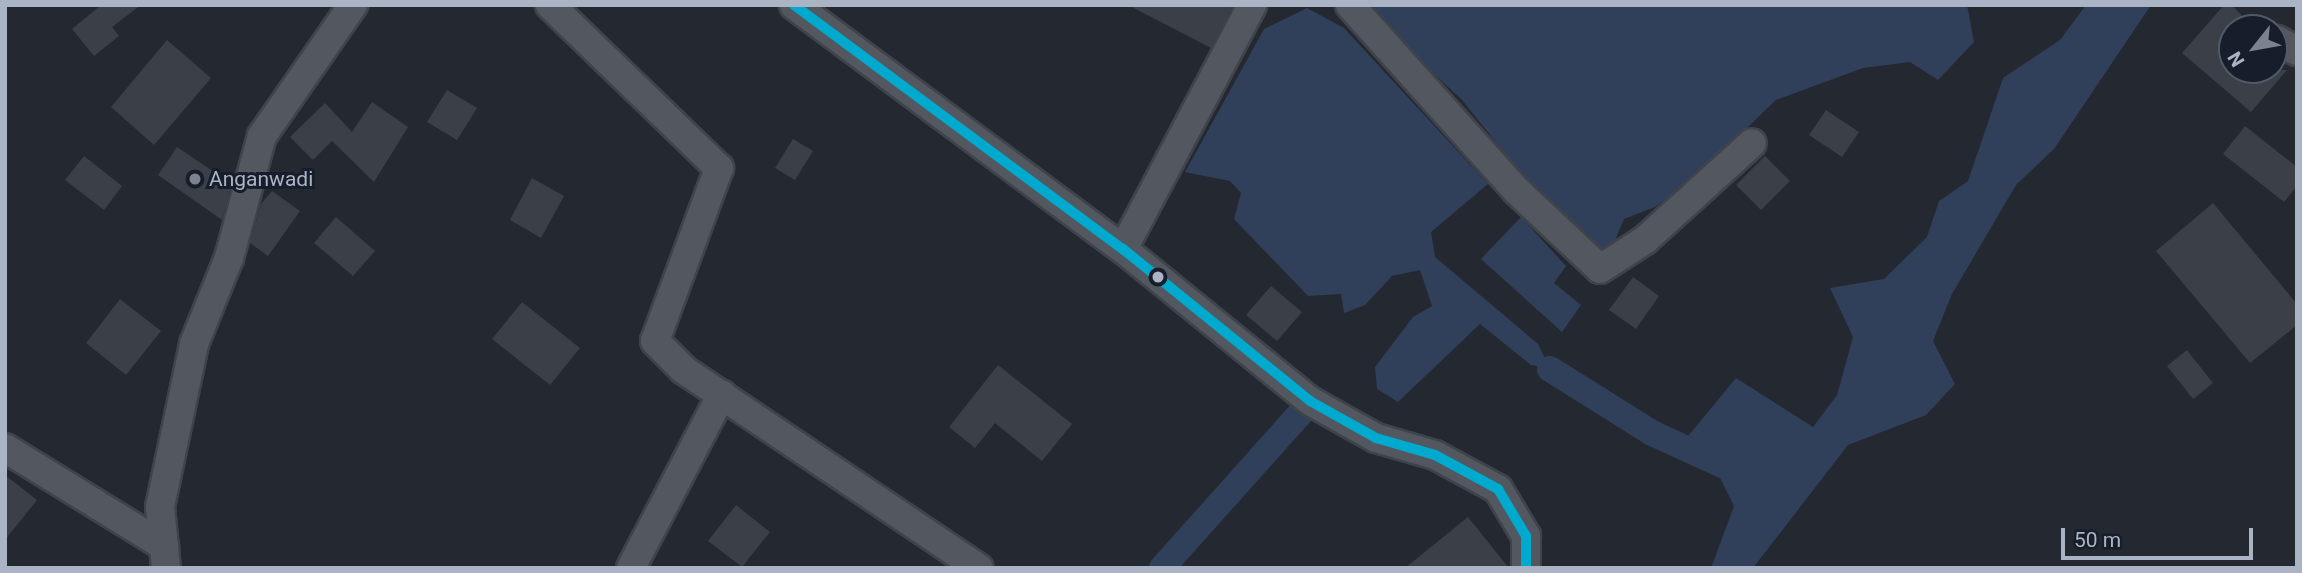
<!DOCTYPE html>
<style>
body{margin:0}
#map{position:relative;width:2302px;height:573px;overflow:hidden;background:#242830;font-family:Roboto,sans-serif}
div>[style]{position:absolute}
[style*='--x']{left:calc(var(--x)*1px);top:calc(var(--y)*1px);width:calc(var(--w)*1px);rotate:calc(var(--a)*1deg)}
.water>*{inset:0;background:#303f5a}
.canal>*{height:26px;margin:-13px;padding:0 13px;transform-origin:13px;border-radius:13px;background:#303f5a}
.building>*{inset:0;background:#3b3f47}
.roads{filter:drop-shadow(2px 0 #40434a) drop-shadow(-2px 0 #40434a) drop-shadow(0 2px #40434a) drop-shadow(0 -2px #40434a)}
.minor>*{height:28px;margin:-14px;padding:0 14px;transform-origin:14px;border-radius:14px;background:#525760}
.bus-1>*{height:10px;margin:-5px;padding:0 5px;transform-origin:5px;border-radius:5px;background:#00a9ce}
.dots>*{width:19px;height:19px;translate:-50% -50%;box-sizing:border-box;border:4px solid #171e2b;border-radius:50%}
span{translate:-50% -50%;white-space:nowrap;text-align:center;line-height:1.15;-webkit-text-stroke:6px #171e2b;paint-order:stroke}
.poi-label{font-size:21px;color:#abb4c4}
.left{translate:0 -50%;text-align:left}
.frame{position:absolute;inset:0;border:7px solid #abb4c4;pointer-events:none}
.north{position:absolute;left:2218px;top:14px;width:70px;height:70px;box-sizing:border-box;background:#171e2b;border:2px solid #525a68;border-radius:50%;rotate:239deg;font-size:19px;font-weight:700;line-height:28px;text-align:center;color:#abb4c4}
.north::after{content:'';display:block;margin:auto;width:24px;height:32px;background:#7c8390;clip-path:polygon(50% 0,100% 100%,50% 72%,0 100%)}
.scale{position:absolute;left:2061px;top:528px;width:192px;height:32px;box-sizing:border-box;border:4px solid #abb4c4;border-top:0;padding-left:9px;font-size:21px;line-height:24px;white-space:nowrap;color:#abb4c4;-webkit-text-stroke:5px #171e2b;paint-order:stroke}
</style>
<div id="map">
<div class="water">
<div style="clip-path:polygon(1360px 5px,1967px 5px,1974px 42px,1938px 80px,1910px 62px,1863px 68px,1776px 100px,1697px 176px,1655px 207px,1624px 219px,1608px 257px,1543px 201px,1462px 100px)"></div>
<div style="clip-path:polygon(2086px 5px,2151px 5px,2054px 149px,2016px 185px,1952px 294px,1933px 341px,1955px 384px,1926px 415px,1848px 445px,1753px 568px,1711px 568px,1734px 506px,1716px 470px,1684px 441px,1736px 378px,1813px 427px,1837px 395px,1853px 337px,1830px 288px,1884px 279px,1927px 237px,1939px 201px,1968px 181px,2003px 78px,2060px 40px)"></div>
<div style="clip-path:polygon(1307px 8px,1344px 28px,1488px 184px,1431px 232px,1435px 257px,1538px 344px,1550px 369px,1531px 365px,1480px 324px,1398px 402px,1377px 389px,1375px 367px,1413px 317px,1432px 306px,1420px 270px,1392px 276px,1365px 305px,1344px 313px,1341px 294px,1308px 296px,1234px 219px,1241px 193px,1230px 181px,1185px 172px,1264px 29px)"></div>
<div style="clip-path:polygon(1521px 217px,1566px 266px,1554px 283px,1581px 305px,1562px 332px,1481px 259px)"></div>
</div>
<div class="canal">
<div style="--x:1550;--y:369;--w:120;--a:32.1"></div>
<div style="--x:1652;--y:433;--w:77;--a:24.6"></div>
<div style="--x:1162;--y:568;--w:217;--a:-48.2"></div>
</div>
<div class="building">
<div style="clip-path:polygon(101px 5px,141px 5px,112px 27px,119px 36px,94px 56px,72px 29px)"></div>
<div style="clip-path:polygon(1128px 5px,1233px 5px,1211px 48px)"></div>
<div style="clip-path:polygon(2224px 5px,2232px 5px,2253px 28px,2232px 28px,2232px 70px,2287px 70px,2251px 112px,2182px 53px)"></div>
<div style="clip-path:polygon(167px 40px,211px 78px,154px 145px,111px 107px)"></div>
<div style="clip-path:polygon(447px 90px,477px 108px,457px 140px,427px 122px)"></div>
<div style="clip-path:polygon(372px 102px,408px 127px,374px 182px,332px 141px,313px 160px,290px 137px,325px 103px,352px 132px)"></div>
<div style="clip-path:polygon(1826px 110px,1859px 132px,1842px 157px,1809px 135px)"></div>
<div style="clip-path:polygon(2245px 126px,2297px 167px,2297px 186px,2284px 202px,2223px 154px)"></div>
<div style="clip-path:polygon(793px 139px,813px 151px,795px 180px,775px 168px)"></div>
<div style="clip-path:polygon(177px 147px,232px 184px,222px 220px,158px 175px)"></div>
<div style="clip-path:polygon(84px 156px,122px 186px,104px 210px,65px 180px)"></div>
<div style="clip-path:polygon(1765px 156px,1790px 181px,1761px 210px,1736px 185px)"></div>
<div style="clip-path:polygon(532px 178px,564px 196px,541px 238px,510px 220px)"></div>
<div style="clip-path:polygon(272px 191px,300px 211px,268px 256px,250px 243px,261px 204px)"></div>
<div style="clip-path:polygon(2213px 203px,2297px 304px,2297px 325px,2250px 363px,2156px 251px)"></div>
<div style="clip-path:polygon(336px 217px,375px 251px,353px 276px,314px 243px)"></div>
<div style="clip-path:polygon(1633px 277px,1659px 296px,1636px 329px,1609px 310px)"></div>
<div style="clip-path:polygon(1271px 286px,1302px 312px,1277px 341px,1246px 315px)"></div>
<div style="clip-path:polygon(120px 299px,161px 331px,126px 375px,86px 343px)"></div>
<div style="clip-path:polygon(522px 302px,580px 348px,550px 385px,492px 339px)"></div>
<div style="clip-path:polygon(2187px 350px,2213px 383px,2193px 399px,2167px 366px)"></div>
<div style="clip-path:polygon(998px 365px,1072px 424px,1042px 461px,995px 423px,975px 448px,949px 427px)"></div>
<div style="clip-path:polygon(5px 475px,37px 500px,5px 540px)"></div>
<div style="clip-path:polygon(736px 505px,770px 532px,742px 567px,708px 541px)"></div>
<div style="clip-path:polygon(1468px 517px,1509px 568px,1405px 568px)"></div>
</div>
<div class="roads">
<div class="minor">
<div style="--x:550;--y:5;--w:235;--a:44"></div>
<div style="--x:719;--y:168;--w:184;--a:110.3"></div>
<div style="--x:655;--y:341;--w:41;--a:45"></div>
<div style="--x:684;--y:370;--w:355;--a:33.9"></div>
<div style="--x:794;--y:5;--w:410;--a:36.6"></div>
<div style="--x:1123;--y:249;--w:241;--a:39.1"></div>
<div style="--x:1310;--y:401;--w:76;--a:29.3"></div>
<div style="--x:1376;--y:438;--w:61;--a:16.1"></div>
<div style="--x:1435;--y:455;--w:72;--a:28.4"></div>
<div style="--x:1498;--y:489;--w:55;--a:59.2"></div>
<div style="--x:1526;--y:536;--w:32;--a:90"></div>
<div style="--x:1350;--y:5;--w:249;--a:48.1"></div>
<div style="--x:1516;--y:190;--w:115;--a:43.2"></div>
<div style="--x:1600;--y:269;--w:54;--a:-32.8"></div>
<div style="--x:1645;--y:240;--w:144;--a:-42.2"></div>
<div style="--x:2277;--y:40;--w:23;--a:29"></div>
<div style="--x:1123;--y:249;--w:276;--a:-62.1"></div>
<div style="--x:5;--y:448;--w:187;--a:31.6"></div>
<div style="--x:166;--y:568;--w:61;--a:-95.6"></div>
<div style="--x:160;--y:507;--w:167;--a:-78.2"></div>
<div style="--x:194;--y:344;--w:93;--a:-67.9"></div>
<div style="--x:229;--y:258;--w:126;--a:-74.9"></div>
<div style="--x:262;--y:136;--w:160;--a:-55.2"></div>
<div style="--x:631;--y:568;--w:196;--a:-62.4"></div>
</div>
</div>
<div class="bus-1">
<div style="--x:794;--y:5;--w:410;--a:36.6"></div>
<div style="--x:1123;--y:249;--w:241;--a:39.1"></div>
<div style="--x:1310;--y:401;--w:76;--a:29.3"></div>
<div style="--x:1376;--y:438;--w:61;--a:16.1"></div>
<div style="--x:1435;--y:455;--w:72;--a:28.4"></div>
<div style="--x:1498;--y:489;--w:55;--a:59.2"></div>
<div style="--x:1526;--y:536;--w:32;--a:90"></div>
</div>
<div class="dots">
<div style="left:195px;top:179px;background:#7c8390"></div>
<div style="left:1158px;top:277px;background:#abb4c4"></div>
</div>
<div class="poi-label">
<span class="left" style="left:209px;top:179px">Anganwadi</span>
</div>
<div class="frame"></div>
<div class="north">N</div>
<div class="scale">50 m</div>
</div>
